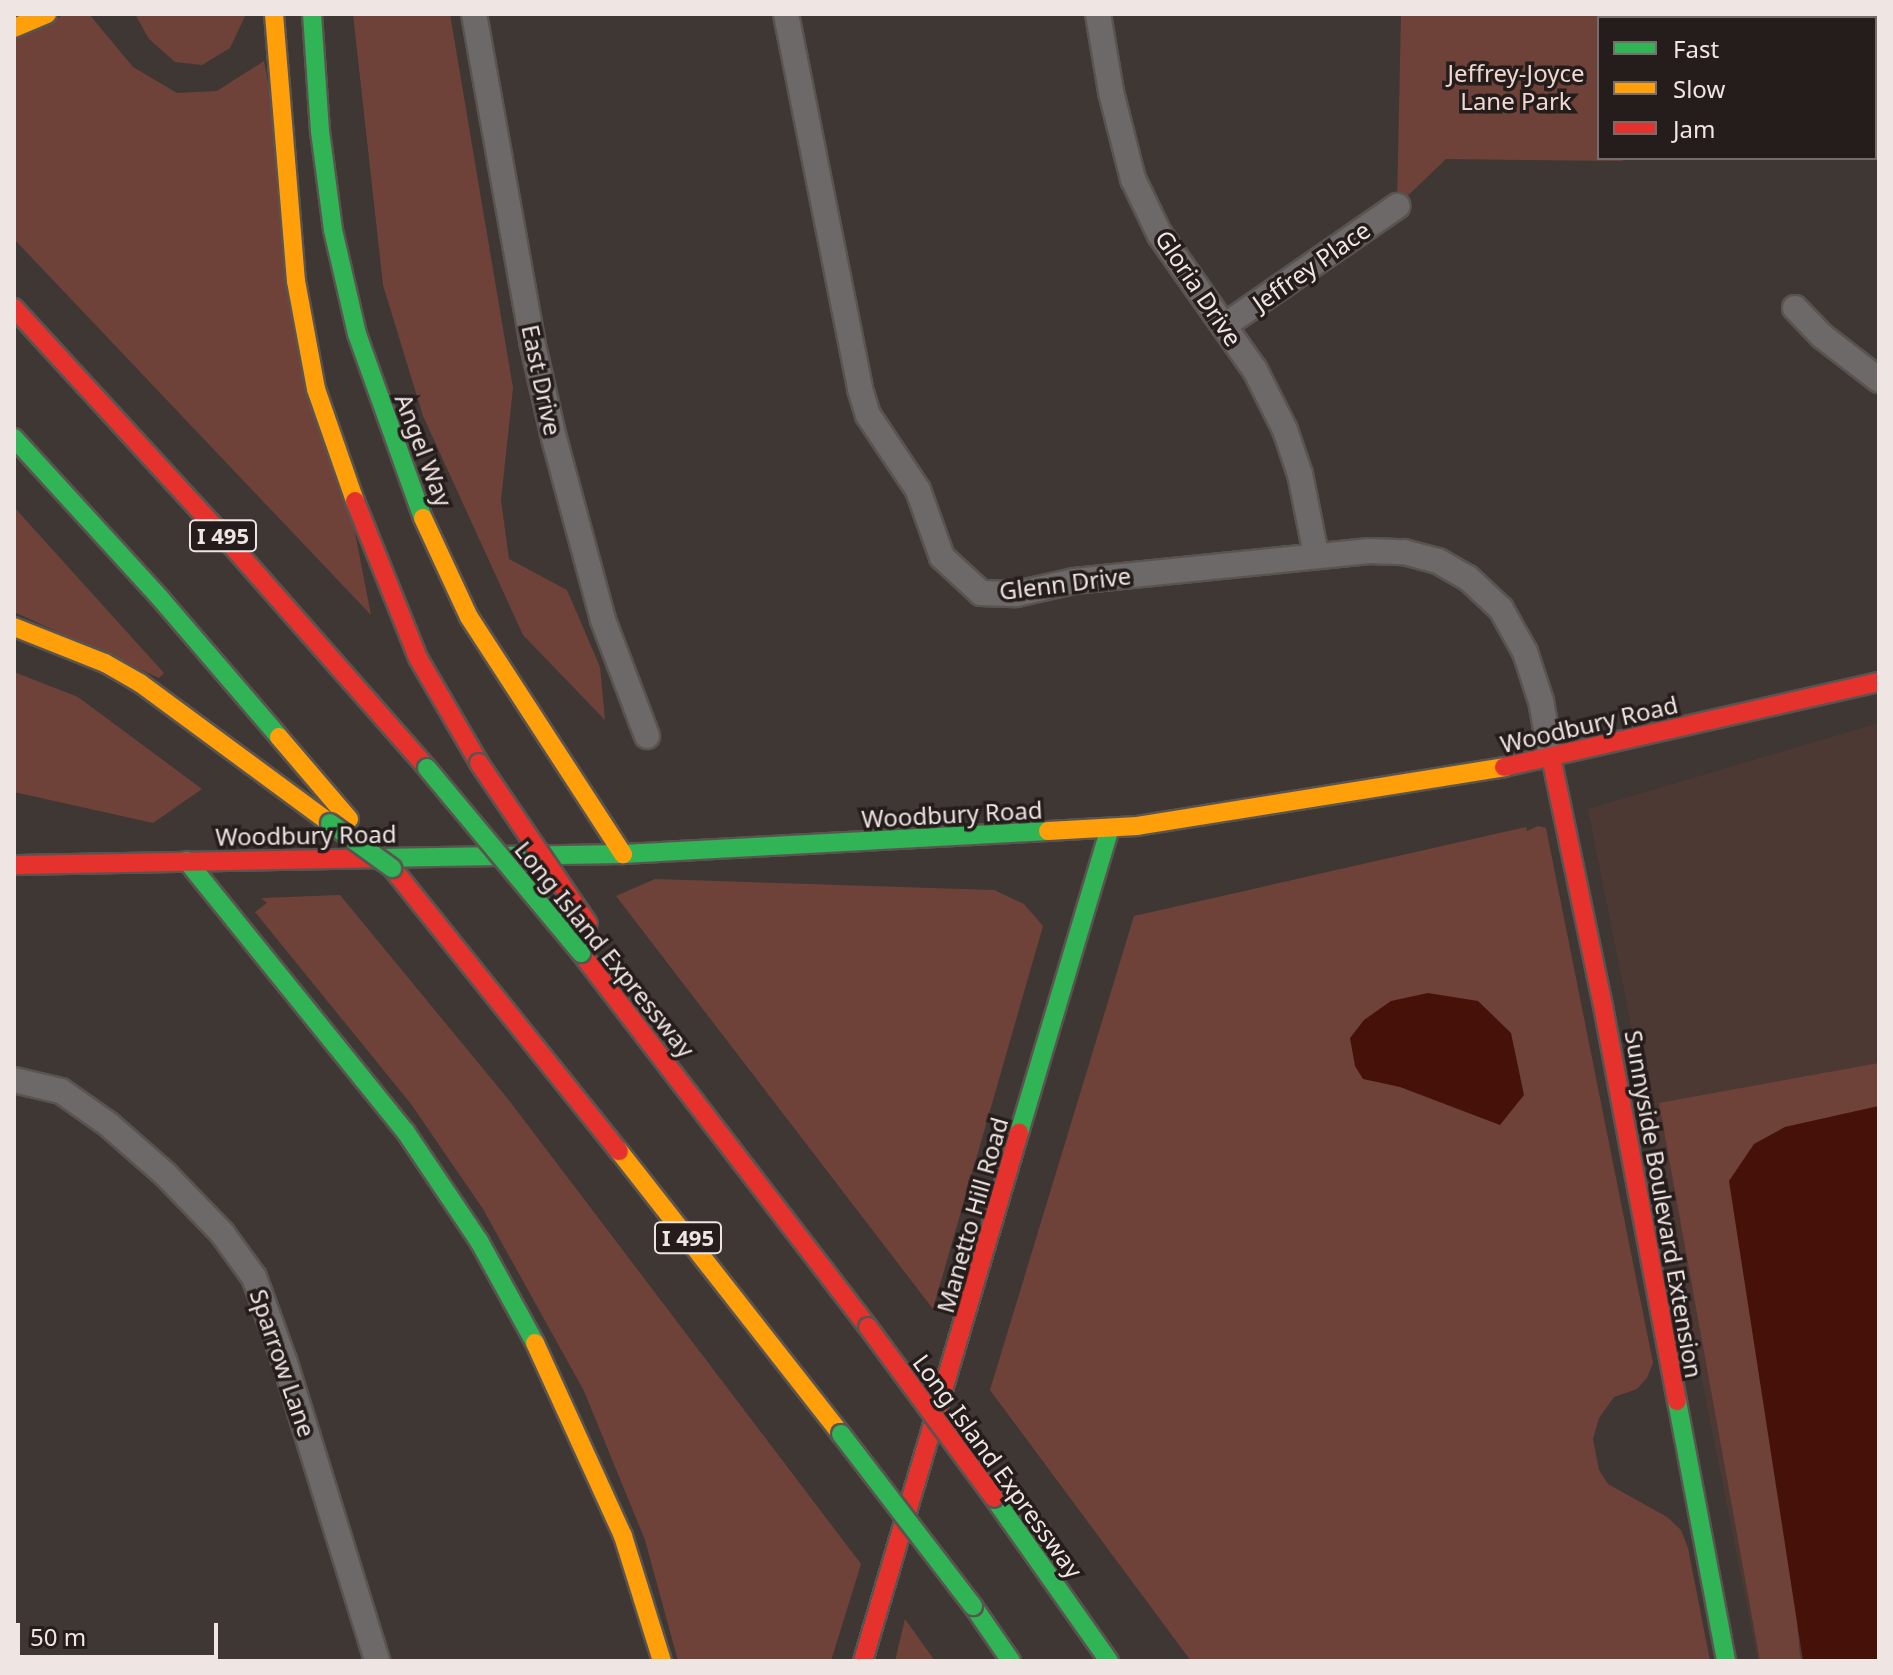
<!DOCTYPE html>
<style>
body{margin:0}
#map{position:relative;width:1893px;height:1675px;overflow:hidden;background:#3f3734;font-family:"Noto Sans",sans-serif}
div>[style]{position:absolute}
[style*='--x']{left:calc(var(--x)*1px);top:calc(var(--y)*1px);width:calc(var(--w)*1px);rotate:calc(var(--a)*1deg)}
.built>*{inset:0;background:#4d3934}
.green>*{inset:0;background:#6e4239}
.water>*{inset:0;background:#461108}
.roads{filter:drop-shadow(2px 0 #5a5451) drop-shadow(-2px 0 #5a5451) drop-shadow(0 2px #5a5451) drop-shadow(0 -2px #5a5451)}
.street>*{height:24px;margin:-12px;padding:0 12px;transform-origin:12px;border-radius:12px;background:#6d6968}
.fast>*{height:18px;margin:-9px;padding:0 9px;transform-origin:9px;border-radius:9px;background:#30b455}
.slow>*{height:18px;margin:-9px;padding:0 9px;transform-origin:9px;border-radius:9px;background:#ff9f0a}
.jam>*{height:18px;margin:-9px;padding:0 9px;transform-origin:9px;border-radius:9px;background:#e5322d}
.bridges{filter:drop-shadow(2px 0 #5a5451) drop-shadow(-2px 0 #5a5451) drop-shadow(0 2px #5a5451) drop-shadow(0 -2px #5a5451)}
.fast-bridge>*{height:18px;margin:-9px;padding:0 9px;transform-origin:9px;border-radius:9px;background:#30b455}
.jam-bridge>*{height:18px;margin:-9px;padding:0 9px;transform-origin:9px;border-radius:9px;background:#e5322d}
span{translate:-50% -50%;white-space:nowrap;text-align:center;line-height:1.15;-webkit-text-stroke:7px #241d1c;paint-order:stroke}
.shield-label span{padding:2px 6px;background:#241d1c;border:2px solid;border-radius:6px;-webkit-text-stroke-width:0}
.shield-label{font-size:22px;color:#efe5e2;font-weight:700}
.park-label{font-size:24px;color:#f0d7d2}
.street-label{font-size:24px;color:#efe5e2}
.frame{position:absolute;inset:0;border:16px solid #efe5e2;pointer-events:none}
.legend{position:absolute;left:1597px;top:16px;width:280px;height:144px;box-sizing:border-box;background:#241d1c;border:2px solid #756d6b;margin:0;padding:10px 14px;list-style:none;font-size:24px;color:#efe5e2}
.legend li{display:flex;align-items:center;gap:16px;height:40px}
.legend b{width:40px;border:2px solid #756d6b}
.scale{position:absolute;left:16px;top:1623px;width:202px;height:36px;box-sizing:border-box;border:4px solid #efe5e2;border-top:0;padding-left:10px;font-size:24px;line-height:28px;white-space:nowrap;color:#efe5e2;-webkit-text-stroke:6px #241d1c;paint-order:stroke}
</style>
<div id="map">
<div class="built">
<div style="clip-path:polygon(1879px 723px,1879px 1661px,1758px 1661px,1588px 809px)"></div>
</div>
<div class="green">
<div style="clip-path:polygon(65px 14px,89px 14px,133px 67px,177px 93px,217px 91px,264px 61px,371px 615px,14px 239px,14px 40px)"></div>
<div style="clip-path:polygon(135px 14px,246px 14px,230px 48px,202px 65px,175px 62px,149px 39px)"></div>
<div style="clip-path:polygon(353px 14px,450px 14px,513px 388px,501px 500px,509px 559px,567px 590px,600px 667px,605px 720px,523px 635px,423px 416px,383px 285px)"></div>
<div style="clip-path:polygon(1401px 14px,1776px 14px,1777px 18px,1599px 18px,1599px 158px,1634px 158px,1620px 161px,1446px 159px,1397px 206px)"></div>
<div style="clip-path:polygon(1879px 16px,1879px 89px,1875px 91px,1875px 18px,1870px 18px)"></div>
<div style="clip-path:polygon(14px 507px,164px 673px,159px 678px,14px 612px)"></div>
<div style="clip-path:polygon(14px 672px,78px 697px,202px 789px,153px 823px,14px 792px)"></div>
<div style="clip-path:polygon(1538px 826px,1546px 828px,1653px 1363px,1647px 1378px,1637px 1389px,1614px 1397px,1599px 1418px,1593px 1439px,1599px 1470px,1608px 1484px,1667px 1517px,1681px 1530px,1688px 1548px,1710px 1661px,1191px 1661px,990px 1390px,1134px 916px,1526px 827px,1527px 831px)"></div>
<div style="clip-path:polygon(655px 879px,994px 890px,1024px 904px,1043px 926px,933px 1309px,616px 896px)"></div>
<div style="clip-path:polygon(340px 895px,508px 1099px,861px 1564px,831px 1661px,678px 1661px,645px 1540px,584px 1391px,483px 1209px,411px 1104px,255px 912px,267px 903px,261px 898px)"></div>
<div style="clip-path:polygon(1879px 1063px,1879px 1106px,1785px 1127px,1754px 1145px,1800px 1656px,1803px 1661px,1760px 1661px,1659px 1103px)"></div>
<div style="clip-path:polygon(905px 1619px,935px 1661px,895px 1661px)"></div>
</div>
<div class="water">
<div style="clip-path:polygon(1428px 993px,1478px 1001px,1511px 1033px,1524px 1095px,1500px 1125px,1400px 1087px,1363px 1079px,1355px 1066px,1350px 1038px,1364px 1020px,1391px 1001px)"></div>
<div style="clip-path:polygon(1879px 1106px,1879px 1661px,1803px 1661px,1729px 1181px,1754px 1144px,1785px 1127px)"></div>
</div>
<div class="roads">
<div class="street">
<div style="--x:474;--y:14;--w:332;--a:79.9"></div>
<div style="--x:532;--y:341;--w:99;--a:77.2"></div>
<div style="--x:554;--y:438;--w:188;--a:74.9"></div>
<div style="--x:603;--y:620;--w:124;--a:69.2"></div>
<div style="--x:786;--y:14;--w:382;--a:78.8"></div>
<div style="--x:860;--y:389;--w:27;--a:73"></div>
<div style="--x:868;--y:415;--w:90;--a:56.3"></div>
<div style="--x:918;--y:490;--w:71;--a:70.3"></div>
<div style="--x:942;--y:557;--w:53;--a:42.7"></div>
<div style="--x:981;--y:593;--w:35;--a:2"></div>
<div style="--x:1016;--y:594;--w:59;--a:-12.6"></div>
<div style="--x:1074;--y:581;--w:297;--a:-5.8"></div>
<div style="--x:1369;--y:551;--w:35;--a:2"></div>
<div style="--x:1404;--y:552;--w:35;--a:15"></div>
<div style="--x:1438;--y:561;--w:34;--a:30"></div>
<div style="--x:1468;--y:578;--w:45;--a:43.2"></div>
<div style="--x:1501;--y:609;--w:49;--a:60.8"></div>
<div style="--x:1525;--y:652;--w:52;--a:71.9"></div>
<div style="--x:1541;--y:701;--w:57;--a:79.9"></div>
<div style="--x:1098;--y:14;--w:79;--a:80.5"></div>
<div style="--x:1111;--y:92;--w:90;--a:75.8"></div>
<div style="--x:1133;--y:179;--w:62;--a:64.3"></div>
<div style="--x:1160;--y:235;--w:165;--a:54.9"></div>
<div style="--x:1255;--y:370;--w:67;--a:63.4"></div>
<div style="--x:1285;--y:430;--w:46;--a:71.2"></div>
<div style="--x:1300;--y:474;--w:83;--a:78.8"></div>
<div style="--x:1795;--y:308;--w:39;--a:46"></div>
<div style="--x:1822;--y:336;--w:72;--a:37.7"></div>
<div style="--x:1224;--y:326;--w:211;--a:-34.7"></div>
<div style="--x:14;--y:1080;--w:48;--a:13.2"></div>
<div style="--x:61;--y:1091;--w:57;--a:35.1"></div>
<div style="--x:108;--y:1124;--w:77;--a:41.3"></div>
<div style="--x:166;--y:1175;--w:81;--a:46"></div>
<div style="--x:222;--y:1233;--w:54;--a:54"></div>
<div style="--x:254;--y:1277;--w:91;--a:70.2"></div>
<div style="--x:285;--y:1363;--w:312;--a:72.8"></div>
</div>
<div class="fast">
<div style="--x:312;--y:14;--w:117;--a:86.1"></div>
<div style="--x:320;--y:131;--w:100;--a:82.5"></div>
<div style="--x:333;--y:230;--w:107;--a:77"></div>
<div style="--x:357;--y:334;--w:195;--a:70.3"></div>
<div style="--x:14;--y:438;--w:217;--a:47.6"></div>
<div style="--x:160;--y:598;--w:183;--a:49.4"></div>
<div style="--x:376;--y:858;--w:247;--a:-0.9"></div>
<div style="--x:623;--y:854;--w:426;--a:-3.1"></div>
<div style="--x:187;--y:861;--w:347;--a:51.1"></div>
<div style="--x:405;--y:1131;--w:133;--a:56.1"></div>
<div style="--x:479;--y:1241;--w:116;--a:61.2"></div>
<div style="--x:1019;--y:1133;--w:318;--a:-73.4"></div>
<div style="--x:1677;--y:1401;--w:265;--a:79.3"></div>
<div style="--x:994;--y:1498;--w:199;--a:54.8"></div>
<div style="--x:973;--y:1606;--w:67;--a:55.4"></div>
</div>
<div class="slow">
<div style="--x:274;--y:14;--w:268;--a:85.3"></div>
<div style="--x:296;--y:281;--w:110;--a:79.5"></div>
<div style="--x:316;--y:389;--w:119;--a:70.8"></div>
<div style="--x:14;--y:28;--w:36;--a:-23"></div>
<div style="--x:423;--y:518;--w:109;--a:65.1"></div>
<div style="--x:469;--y:617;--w:283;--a:57"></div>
<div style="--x:14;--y:627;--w:98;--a:21.6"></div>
<div style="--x:105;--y:663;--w:40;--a:29.7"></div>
<div style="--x:140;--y:683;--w:236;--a:36.4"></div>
<div style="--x:279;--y:737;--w:108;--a:49.5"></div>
<div style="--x:1048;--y:831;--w:89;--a:-3.2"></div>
<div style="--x:1137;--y:826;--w:372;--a:-9.1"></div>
<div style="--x:619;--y:1151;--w:360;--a:51.9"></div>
<div style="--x:535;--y:1343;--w:212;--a:65.5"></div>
<div style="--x:623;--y:1536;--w:131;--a:72.7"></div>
</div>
<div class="jam">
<div style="--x:14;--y:308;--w:314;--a:47.5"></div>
<div style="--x:226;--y:539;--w:305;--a:48.7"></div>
<div style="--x:355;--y:501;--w:169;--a:68.1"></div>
<div style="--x:418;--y:658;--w:121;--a:59.8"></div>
<div style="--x:1551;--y:757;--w:254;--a:78.2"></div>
<div style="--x:1603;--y:1006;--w:402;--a:79.4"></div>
<div style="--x:1504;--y:767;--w:385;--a:-12.8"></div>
<div style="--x:14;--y:865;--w:362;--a:-1.1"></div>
<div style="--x:392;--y:868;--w:363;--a:51.3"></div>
<div style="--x:581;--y:953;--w:471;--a:52.5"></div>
<div style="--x:863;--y:1661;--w:551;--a:-73.54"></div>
</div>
</div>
<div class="bridges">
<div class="fast-bridge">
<div style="--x:427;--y:768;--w:241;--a:50.2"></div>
<div style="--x:330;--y:823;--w:77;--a:36"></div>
<div style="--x:841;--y:1434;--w:217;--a:52.5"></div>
</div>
<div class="jam-bridge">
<div style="--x:479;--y:763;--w:194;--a:55.9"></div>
<div style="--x:868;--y:1327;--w:212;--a:53.6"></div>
</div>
</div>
<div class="shield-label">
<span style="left:223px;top:536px">I 495</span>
<span style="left:688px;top:1238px">I 495</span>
</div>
<div class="park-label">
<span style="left:1516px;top:87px">Jeffrey-Joyce<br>Lane Park</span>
</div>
<div class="street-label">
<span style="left:1311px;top:266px;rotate:-35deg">Jeffrey Place</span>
<span style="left:1199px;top:288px;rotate:56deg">Gloria Drive</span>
<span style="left:542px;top:380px;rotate:78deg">East Drive</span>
<span style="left:424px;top:450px;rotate:69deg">Angel Way</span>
<span style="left:1065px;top:583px;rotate:-7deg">Glenn Drive</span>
<span style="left:1589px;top:724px;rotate:-13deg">Woodbury Road</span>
<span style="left:952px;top:814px;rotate:-3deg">Woodbury Road</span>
<span style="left:306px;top:835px;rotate:-1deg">Woodbury Road</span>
<span style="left:605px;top:949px;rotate:51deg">Long Island Expressway</span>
<span style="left:1664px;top:1204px;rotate:80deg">Sunnyside Boulevard Extension</span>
<span style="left:972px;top:1215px;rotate:-74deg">Manetto Hill Road</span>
<span style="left:283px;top:1363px;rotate:71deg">Sparrow Lane</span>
<span style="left:998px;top:1466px;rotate:54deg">Long Island Expressway</span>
</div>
<div class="frame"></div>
<ul class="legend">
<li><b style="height:10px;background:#30b455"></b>Fast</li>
<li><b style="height:10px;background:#ff9f0a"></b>Slow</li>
<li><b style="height:10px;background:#e5322d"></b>Jam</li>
</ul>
<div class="scale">50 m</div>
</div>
